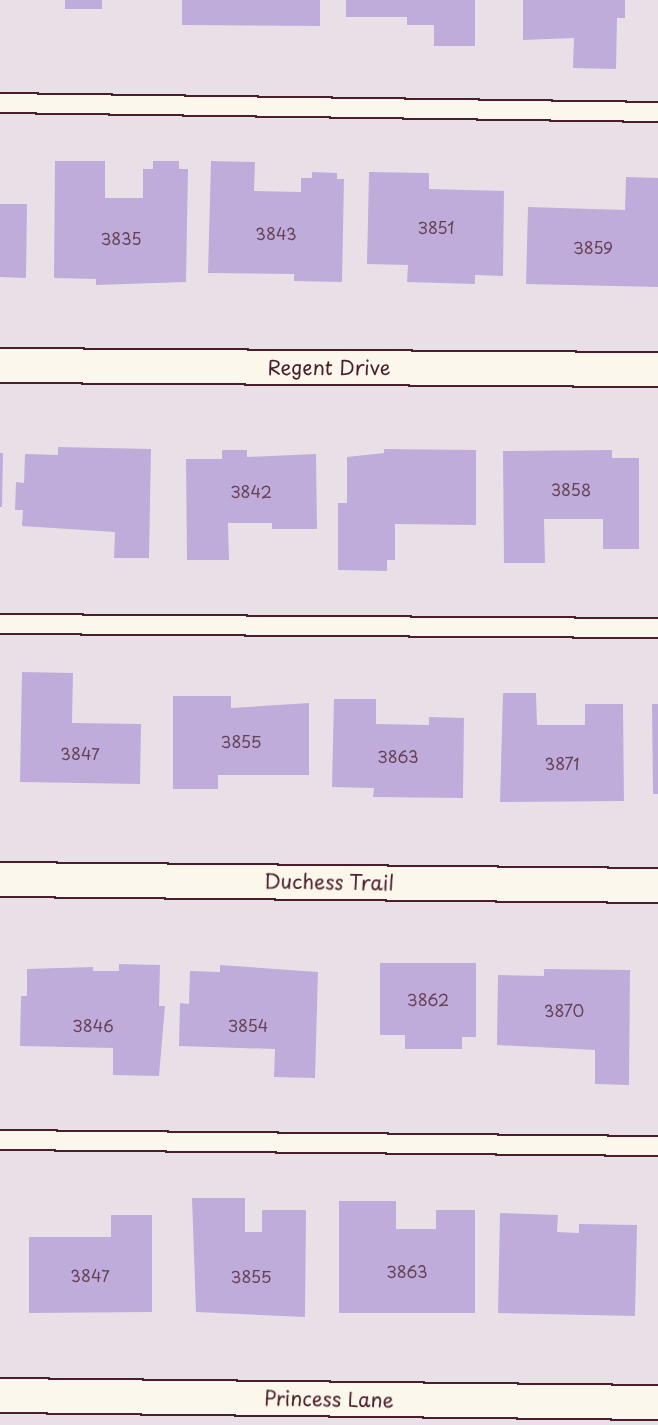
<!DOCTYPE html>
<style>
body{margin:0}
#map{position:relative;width:658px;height:1425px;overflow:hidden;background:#e9e0e7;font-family:"Playpen Sans",sans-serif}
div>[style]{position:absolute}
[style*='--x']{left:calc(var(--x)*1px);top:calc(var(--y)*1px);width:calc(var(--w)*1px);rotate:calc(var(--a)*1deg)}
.building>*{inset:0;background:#bfacdb}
.roads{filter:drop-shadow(2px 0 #4a1f2b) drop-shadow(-2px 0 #4a1f2b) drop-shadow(0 2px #4a1f2b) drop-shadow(0 -2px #4a1f2b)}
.service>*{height:18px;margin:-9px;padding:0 9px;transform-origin:9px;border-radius:9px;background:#fbf7ec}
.minor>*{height:33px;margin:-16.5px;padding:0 16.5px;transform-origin:16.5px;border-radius:16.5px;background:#fbf7ec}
span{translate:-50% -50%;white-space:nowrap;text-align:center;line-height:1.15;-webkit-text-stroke:4.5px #fbf7ec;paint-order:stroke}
.number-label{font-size:16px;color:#674257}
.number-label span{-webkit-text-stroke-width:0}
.street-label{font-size:20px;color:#4a1f2b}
</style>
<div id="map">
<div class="building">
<div style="clip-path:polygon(65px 0,102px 0,102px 9px,65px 9px)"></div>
<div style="clip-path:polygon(182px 0,320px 0,320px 26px,182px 25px)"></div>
<div style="clip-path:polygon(346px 0,475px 0,475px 46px,434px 46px,434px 25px,407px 25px,407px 17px,346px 17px)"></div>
<div style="clip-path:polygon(523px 0,625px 0,625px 18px,617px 18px,616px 69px,573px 68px,574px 38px,523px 40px)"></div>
<div style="clip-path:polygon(55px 161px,105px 161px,105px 198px,143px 198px,143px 169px,153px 169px,153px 161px,179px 161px,179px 169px,188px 169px,186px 282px,96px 285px,96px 279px,54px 278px)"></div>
<div style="clip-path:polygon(211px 161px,255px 162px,254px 191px,301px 192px,301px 178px,312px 178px,312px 172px,337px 173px,337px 179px,344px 179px,342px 282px,294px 281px,294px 274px,208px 273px)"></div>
<div style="clip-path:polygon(369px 172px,429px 173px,429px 189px,504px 191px,503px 276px,475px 275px,475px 284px,407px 282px,408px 265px,367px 264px)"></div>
<div style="clip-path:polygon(626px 177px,658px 178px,658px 287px,526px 284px,528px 207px,625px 210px)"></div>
<div style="clip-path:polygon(0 204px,27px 204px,26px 278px,0 277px)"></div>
<div style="clip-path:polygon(58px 447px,151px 449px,149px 558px,114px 558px,115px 532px,22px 526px,23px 510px,15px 510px,16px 482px,24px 483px,25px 454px,58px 455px)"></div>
<div style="clip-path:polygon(384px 449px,476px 450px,476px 525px,395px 524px,395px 560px,387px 560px,387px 571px,338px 570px,338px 503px,347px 503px,347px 457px,384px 453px)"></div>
<div style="clip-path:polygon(222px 450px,247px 450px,247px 457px,316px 454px,317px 529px,272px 529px,272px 523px,228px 523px,229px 560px,187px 560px,186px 459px,222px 459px)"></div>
<div style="clip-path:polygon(612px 450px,612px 458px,639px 458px,639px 549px,603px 549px,603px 519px,544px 519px,545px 563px,504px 563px,503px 451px)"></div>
<div style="clip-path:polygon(0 453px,3px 453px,2px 507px,0 507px)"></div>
<div style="clip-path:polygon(22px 672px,73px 673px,72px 723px,141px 724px,140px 784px,20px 782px)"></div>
<div style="clip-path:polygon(503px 693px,536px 693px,537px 725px,585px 725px,585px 704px,623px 704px,624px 801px,500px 802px)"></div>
<div style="clip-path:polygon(173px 696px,231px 696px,231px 708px,309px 703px,309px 775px,218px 775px,218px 789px,173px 789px)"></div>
<div style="clip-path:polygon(334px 699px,376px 699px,376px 724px,429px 725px,429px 717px,464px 718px,463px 798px,373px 797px,374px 788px,332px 787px)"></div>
<div style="clip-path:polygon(652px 704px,658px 704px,658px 794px,653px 794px)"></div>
<div style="clip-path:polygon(380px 963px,476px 963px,476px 1037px,462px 1037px,462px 1049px,405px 1049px,405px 1035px,380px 1035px)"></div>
<div style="clip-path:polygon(119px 964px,160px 965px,159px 1006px,165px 1006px,159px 1076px,113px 1075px,113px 1048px,20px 1046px,21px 996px,27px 996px,27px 969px,93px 967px,93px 971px,119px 971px)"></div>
<div style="clip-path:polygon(220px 965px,318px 972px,315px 1078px,274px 1077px,275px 1049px,179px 1046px,180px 1003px,189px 1004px,190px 971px,220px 972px)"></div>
<div style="clip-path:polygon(544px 969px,630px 970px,629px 1085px,595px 1084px,595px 1050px,497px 1045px,498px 975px,544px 976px)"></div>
<div style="clip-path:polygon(192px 1198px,245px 1198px,245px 1232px,262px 1232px,262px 1210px,306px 1210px,305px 1317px,196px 1312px)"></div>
<div style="clip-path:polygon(339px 1201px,396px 1201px,396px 1229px,436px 1229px,436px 1210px,475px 1210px,475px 1313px,339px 1313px)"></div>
<div style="clip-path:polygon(500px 1213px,558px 1215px,557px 1232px,579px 1233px,579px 1224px,637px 1225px,635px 1316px,498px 1313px)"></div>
<div style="clip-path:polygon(111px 1215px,152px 1215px,152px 1312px,29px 1313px,29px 1237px,111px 1237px)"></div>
</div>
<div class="roads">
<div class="service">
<div style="--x:0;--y:103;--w:658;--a:0.78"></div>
<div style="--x:0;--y:624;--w:658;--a:0.35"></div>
<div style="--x:0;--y:1140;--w:658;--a:0.52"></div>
</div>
<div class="minor">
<div style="--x:0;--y:365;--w:658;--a:0.35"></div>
<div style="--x:0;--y:879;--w:658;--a:0.52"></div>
<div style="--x:0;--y:1395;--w:658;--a:0.61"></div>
</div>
</div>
<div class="number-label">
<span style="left:436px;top:227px">3851</span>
<span style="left:276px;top:233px">3843</span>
<span style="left:121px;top:238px">3835</span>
<span style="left:593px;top:247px">3859</span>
<span style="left:571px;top:489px">3858</span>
<span style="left:251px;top:491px">3842</span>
<span style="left:241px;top:741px">3855</span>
<span style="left:80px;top:753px">3847</span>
<span style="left:398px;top:756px">3863</span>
<span style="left:562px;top:763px">3871</span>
<span style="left:428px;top:999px">3862</span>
<span style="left:564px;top:1010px">3870</span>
<span style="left:93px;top:1025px">3846</span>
<span style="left:248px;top:1025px">3854</span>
<span style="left:407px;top:1271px">3863</span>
<span style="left:90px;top:1275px">3847</span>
<span style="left:251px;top:1276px">3855</span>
</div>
<div class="street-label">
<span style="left:329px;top:367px">Regent Drive</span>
<span style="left:329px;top:882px;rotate:1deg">Duchess Trail</span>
<span style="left:329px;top:1399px;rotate:1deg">Princess Lane</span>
</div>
</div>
